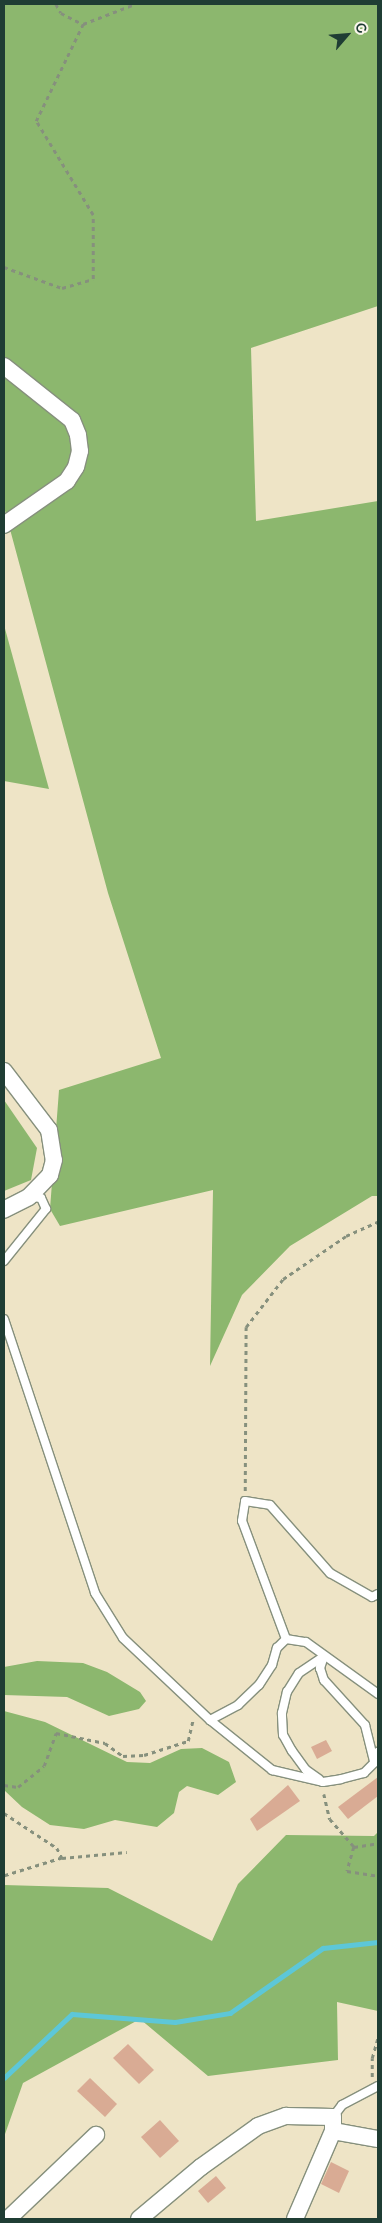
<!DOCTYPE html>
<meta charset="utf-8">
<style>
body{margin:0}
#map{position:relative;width:382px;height:2223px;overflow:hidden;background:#eee4c6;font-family:"Balsamiq Sans",sans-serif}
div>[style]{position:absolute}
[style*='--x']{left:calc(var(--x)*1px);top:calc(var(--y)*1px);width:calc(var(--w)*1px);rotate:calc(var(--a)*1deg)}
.forest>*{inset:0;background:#8cb76e}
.stream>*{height:4.5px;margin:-2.25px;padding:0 2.25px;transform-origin:2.25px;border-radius:2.25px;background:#5dc7d8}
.building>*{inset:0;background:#d9ab94}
.path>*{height:2.5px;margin-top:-1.25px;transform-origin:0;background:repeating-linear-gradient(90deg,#86907d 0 4px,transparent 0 8px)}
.roads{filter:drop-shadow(1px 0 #86907d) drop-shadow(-1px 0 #86907d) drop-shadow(0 1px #86907d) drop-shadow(0 -1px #86907d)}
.lane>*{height:8px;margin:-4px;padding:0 4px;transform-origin:4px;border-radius:4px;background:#fff}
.street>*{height:16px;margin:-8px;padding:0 8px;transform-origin:8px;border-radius:8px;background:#fff}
span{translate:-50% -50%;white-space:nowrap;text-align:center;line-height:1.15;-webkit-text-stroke:5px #fbf7ec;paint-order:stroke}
.frame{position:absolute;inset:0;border:5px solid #1f3d34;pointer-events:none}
.north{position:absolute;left:322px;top:10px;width:50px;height:50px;-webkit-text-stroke:4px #fbf7ec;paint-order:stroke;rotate:63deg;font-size:14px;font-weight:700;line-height:20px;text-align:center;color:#1f3d34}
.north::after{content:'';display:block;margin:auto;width:18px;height:22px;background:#1f3d34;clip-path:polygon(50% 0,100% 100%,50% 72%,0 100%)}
</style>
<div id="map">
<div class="forest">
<div style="clip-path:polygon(4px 4px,378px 4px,378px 306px,251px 348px,256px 521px,378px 501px,378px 1196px,372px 1196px,290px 1246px,242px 1295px,210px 1366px,213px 1190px,60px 1226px,50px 1209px,59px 1090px,161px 1058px,108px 893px,4px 507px)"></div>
<div style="clip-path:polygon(4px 625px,49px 789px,4px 781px)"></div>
<div style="clip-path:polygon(4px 1100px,37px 1148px,31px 1180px,4px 1191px)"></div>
<div style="clip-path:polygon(37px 1661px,83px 1663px,107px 1672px,140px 1692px,146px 1701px,139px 1709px,109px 1716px,67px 1697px,4px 1695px,4px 1667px)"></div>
<div style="clip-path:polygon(4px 1711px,45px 1722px,127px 1762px,150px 1763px,181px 1749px,202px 1748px,229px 1762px,236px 1782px,218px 1795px,187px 1786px,179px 1792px,174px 1813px,157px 1827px,115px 1820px,84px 1829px,50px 1825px,22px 1807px,4px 1790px)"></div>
<div style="clip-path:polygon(378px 1832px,378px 2011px,337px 2002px,338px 2060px,208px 2076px,140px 2019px,23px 2083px,4px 2137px,4px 1885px,108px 1888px,212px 1941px,238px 1884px,286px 1835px,374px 1836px)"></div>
</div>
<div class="stream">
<div style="--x:4;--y:2078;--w:93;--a:-43.3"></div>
<div style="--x:72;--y:2014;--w:103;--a:4.4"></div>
<div style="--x:175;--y:2022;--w:56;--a:-9.3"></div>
<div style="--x:230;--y:2013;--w:113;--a:-35"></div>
<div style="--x:323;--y:1948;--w:55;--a:-6.2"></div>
</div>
<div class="building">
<div style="clip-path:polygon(326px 1740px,332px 1751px,317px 1759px,311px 1747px)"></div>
<div style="clip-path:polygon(378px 1777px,378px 1796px,348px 1819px,338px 1807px)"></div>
<div style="clip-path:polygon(288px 1785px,300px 1801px,257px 1831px,250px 1819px)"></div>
<div style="clip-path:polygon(128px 2044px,154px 2070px,139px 2084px,113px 2058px)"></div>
<div style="clip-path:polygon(90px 2078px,117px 2104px,105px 2117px,77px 2091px)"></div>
<div style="clip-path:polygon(160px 2120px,179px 2141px,160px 2158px,141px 2137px)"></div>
<div style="clip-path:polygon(331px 2162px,349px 2171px,339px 2193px,321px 2184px)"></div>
<div style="clip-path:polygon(216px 2176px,226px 2188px,208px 2203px,198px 2191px)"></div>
</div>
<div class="path">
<div style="--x:56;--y:4;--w:10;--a:61"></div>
<div style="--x:61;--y:13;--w:25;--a:27"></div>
<div style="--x:4;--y:267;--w:62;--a:19.9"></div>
<div style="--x:62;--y:288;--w:32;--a:-16"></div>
<div style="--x:93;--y:279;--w:64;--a:-90"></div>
<div style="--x:93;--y:215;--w:110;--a:-121.2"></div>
<div style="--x:36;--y:121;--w:108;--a:-64.1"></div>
<div style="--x:83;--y:24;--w:56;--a:-21"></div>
<div style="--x:245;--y:1491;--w:164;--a:-89.7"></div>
<div style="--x:246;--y:1327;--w:61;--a:-52.4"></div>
<div style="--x:283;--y:1279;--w:76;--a:-34.3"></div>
<div style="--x:346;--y:1236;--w:35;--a:-24"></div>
<div style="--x:4;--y:1785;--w:14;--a:8"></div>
<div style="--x:18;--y:1787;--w:33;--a:-39"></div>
<div style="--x:44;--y:1766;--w:35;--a:-70"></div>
<div style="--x:56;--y:1733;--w:50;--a:11.5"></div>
<div style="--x:105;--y:1743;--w:22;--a:36"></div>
<div style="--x:123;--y:1756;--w:21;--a:-3"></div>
<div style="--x:144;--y:1755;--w:46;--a:-17.7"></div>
<div style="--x:188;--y:1741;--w:22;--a:-77"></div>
<div style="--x:324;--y:1794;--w:26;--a:77"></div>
<div style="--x:330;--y:1819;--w:37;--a:49"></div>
<div style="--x:354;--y:1847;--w:24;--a:-9"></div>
<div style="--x:4;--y:1813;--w:64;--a:33.4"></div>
<div style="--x:57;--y:1848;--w:11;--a:63"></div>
<div style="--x:62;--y:1858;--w:61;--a:162.8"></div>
<div style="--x:354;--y:1847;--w:25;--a:106"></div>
<div style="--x:347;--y:1871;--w:31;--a:9"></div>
<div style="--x:62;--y:1858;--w:65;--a:-5.3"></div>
<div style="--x:372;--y:2077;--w:19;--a:-90"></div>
<div style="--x:372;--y:2058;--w:22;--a:-74"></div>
</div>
<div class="roads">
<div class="lane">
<div style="--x:4;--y:1261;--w:67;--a:-51.1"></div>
<div style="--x:46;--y:1209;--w:12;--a:-114"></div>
<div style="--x:41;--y:1198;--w:10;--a:-174"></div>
<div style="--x:4;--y:1319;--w:289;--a:71.6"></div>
<div style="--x:95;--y:1593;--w:53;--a:58.1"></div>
<div style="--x:123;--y:1638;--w:120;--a:43.3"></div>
<div style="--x:210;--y:1720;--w:80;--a:38.9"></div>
<div style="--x:272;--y:1770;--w:52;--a:13.2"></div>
<div style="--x:323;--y:1782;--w:18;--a:-9"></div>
<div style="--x:341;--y:1779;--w:24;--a:-15"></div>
<div style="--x:364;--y:1773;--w:14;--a:-45"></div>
<div style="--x:374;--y:1763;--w:12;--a:-70"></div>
<div style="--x:286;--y:1639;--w:20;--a:9"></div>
<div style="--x:306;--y:1642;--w:89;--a:35.8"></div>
<div style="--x:324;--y:1656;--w:13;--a:108"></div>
<div style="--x:320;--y:1668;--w:13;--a:72"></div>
<div style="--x:324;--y:1680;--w:61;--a:47.7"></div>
<div style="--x:365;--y:1725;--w:36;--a:76"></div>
<div style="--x:210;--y:1720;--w:32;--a:-28"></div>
<div style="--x:238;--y:1705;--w:29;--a:-44"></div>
<div style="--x:259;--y:1685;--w:24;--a:-57"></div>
<div style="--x:272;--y:1665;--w:18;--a:-74"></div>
<div style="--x:277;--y:1648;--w:13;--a:-45"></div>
<div style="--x:286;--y:1639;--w:126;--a:-110.4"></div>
<div style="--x:242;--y:1521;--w:20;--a:-81"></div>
<div style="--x:245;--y:1501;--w:25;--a:9"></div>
<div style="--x:270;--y:1505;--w:91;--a:48.6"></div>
<div style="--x:330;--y:1573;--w:48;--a:29.7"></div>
<div style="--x:372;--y:1597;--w:7;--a:-27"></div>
<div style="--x:319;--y:1779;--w:16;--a:-145"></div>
<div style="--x:306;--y:1770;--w:24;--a:-126"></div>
<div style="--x:292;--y:1751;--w:18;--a:-119"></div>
<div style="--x:283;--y:1735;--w:22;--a:-93"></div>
<div style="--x:282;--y:1713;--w:22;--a:-77"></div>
<div style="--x:287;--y:1692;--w:22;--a:-58"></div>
<div style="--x:299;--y:1673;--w:30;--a:-34"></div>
<div style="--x:333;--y:2117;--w:15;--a:-53"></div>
<div style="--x:342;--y:2105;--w:41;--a:-27.8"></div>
</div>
<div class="street">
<div style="--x:4;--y:366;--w:87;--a:38.5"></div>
<div style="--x:72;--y:420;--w:16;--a:68"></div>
<div style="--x:78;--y:435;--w:16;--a:83"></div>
<div style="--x:80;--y:451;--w:16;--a:104"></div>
<div style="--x:76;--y:467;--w:17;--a:123"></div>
<div style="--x:67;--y:481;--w:77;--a:145.1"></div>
<div style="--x:4;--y:1071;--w:74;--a:52.7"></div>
<div style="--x:49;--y:1130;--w:30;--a:81"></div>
<div style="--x:54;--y:1160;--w:16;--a:105"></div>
<div style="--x:50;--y:1175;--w:30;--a:134"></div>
<div style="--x:29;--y:1197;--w:28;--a:153"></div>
<div style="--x:333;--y:2131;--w:46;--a:10.1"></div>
<div style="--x:8;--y:2219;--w:122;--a:-43.7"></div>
<div style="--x:139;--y:2219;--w:81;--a:-40"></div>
<div style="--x:201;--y:2167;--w:70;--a:-35.7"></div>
<div style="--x:258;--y:2126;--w:30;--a:-20"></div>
<div style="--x:286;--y:2116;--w:47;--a:1.2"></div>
<div style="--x:333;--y:2117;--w:14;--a:90"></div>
<div style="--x:333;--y:2131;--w:96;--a:113.4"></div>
</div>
</div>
<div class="frame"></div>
<div class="north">С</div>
</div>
